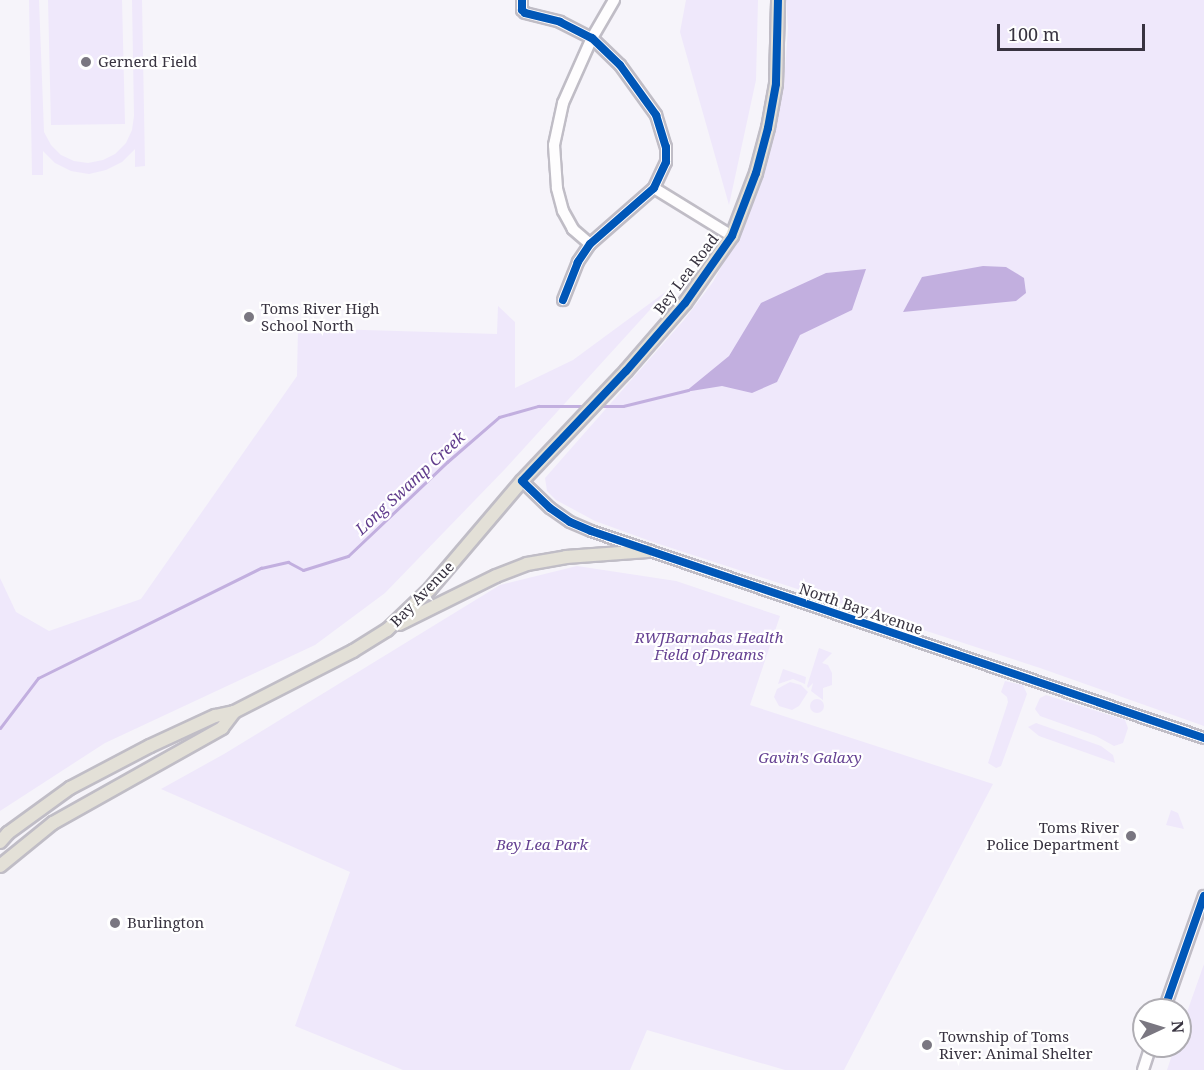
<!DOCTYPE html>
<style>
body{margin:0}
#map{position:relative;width:1204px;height:1070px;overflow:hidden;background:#f6f4fa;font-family:"Noto Serif",serif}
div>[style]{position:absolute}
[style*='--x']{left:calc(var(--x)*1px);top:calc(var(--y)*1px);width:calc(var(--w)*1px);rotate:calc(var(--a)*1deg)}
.green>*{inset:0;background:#efe8fb}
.round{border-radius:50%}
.water>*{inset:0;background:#c2afdf}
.stream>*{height:3px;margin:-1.5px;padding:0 1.5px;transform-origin:1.5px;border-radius:1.5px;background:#c2afdf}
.roads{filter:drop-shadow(2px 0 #c0bdc6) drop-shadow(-2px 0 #c0bdc6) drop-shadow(0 2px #c0bdc6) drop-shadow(0 -2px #c0bdc6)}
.minor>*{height:10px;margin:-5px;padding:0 5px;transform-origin:5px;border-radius:5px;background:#fefdfe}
.major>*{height:12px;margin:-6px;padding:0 6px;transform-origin:6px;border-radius:6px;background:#e3e0d7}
.cycleway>*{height:8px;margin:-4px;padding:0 4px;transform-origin:4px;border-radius:4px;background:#0057b8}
.dots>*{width:16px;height:16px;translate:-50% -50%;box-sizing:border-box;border:3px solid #fff;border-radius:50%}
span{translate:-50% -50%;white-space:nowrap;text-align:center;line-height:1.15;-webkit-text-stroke:4.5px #fff;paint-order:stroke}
.poi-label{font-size:15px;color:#383340}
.left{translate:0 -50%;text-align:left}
.right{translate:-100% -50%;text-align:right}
.street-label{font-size:15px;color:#383340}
.park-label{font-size:15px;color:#654192;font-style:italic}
.water-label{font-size:16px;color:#613d8d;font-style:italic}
.north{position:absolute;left:1132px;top:998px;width:60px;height:60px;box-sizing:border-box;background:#fff;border:2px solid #afadb3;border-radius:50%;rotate:86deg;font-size:16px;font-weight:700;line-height:24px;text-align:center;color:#383340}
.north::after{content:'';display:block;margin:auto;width:21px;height:27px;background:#7a7781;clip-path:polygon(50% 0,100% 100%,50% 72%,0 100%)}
.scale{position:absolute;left:997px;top:24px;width:148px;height:27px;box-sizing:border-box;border:3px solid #383340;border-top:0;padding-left:8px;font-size:18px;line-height:21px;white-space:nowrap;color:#383340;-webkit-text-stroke:4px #fff;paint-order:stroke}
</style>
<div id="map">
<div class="green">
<div style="clip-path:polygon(29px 0,39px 0,44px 132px,51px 145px,61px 155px,74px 161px,88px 163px,103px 160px,115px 154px,126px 143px,132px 130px,134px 116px,132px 0,142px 0,145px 166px,135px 167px,135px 149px,122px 162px,106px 170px,89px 174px,71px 171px,55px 163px,43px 151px,43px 175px,32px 175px)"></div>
<div style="clip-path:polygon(48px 0,122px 0,125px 124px,51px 125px)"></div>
<div style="clip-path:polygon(686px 0,758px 0,756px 80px,729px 205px,680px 32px)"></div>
<div style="clip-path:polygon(786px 0,1204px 0,1204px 726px,1040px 668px,653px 542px,595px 521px,556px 500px,547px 491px,545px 478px,684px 320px,713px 282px,737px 238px,763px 176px,776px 129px,784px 85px,788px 28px)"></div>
<div style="clip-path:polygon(668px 290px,506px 468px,385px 593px,315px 645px,105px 743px,0 811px,0 578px,16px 612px,49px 631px,141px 599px,297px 376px,298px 328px,497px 334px,498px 306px,515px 322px,515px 388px,573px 360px)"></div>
<div style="clip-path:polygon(577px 566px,676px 581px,780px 616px,750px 705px,993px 784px,844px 1070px,785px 1070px,647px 1030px,630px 1070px,403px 1070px,295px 1026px,350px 872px,161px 789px,224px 754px,500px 585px)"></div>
<div style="clip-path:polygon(819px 648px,832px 653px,822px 663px,828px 665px,832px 673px,832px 685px,823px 688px,823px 700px,811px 691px,813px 683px,808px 688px,807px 686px)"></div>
<div style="clip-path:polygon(783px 669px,806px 677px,805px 684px,793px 679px,778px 684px)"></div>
<div style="clip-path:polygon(1005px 681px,1023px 685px,1027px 694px,1001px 766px,996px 768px,988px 763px,1008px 702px,1007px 697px,1001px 692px)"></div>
<div style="clip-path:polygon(790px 682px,801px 685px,808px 692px,799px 706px,792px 710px,779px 706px,774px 697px,777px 689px)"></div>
<div style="clip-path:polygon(1046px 695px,1125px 720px,1128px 728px,1123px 743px,1114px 746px,1096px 736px,1040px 716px,1035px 709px,1040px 698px)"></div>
<div class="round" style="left:810px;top:699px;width:14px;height:14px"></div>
<div style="clip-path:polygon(1036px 723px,1101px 746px,1113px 755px,1115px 763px,1039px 736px,1028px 727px)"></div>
<div style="clip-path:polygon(1171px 810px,1178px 813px,1184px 829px,1166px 825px)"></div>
<div style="clip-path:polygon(1204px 964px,1204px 1070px,1167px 1070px,1175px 1046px,1180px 1046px,1180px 1032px)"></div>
</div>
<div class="water">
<div style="clip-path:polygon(983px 266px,1006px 267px,1024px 278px,1026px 293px,1016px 301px,903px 312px,922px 277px)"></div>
<div style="clip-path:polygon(866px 269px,852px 310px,800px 335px,777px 382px,752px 393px,722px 386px,685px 392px,729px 356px,761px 303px,826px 273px)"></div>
</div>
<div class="stream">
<div style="--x:598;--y:406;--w:25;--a:0"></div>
<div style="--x:623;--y:406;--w:67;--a:-13.8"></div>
<div style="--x:0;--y:728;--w:63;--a:-52.8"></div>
<div style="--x:38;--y:678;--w:249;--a:-26.3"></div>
<div style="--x:261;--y:568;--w:28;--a:-13"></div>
<div style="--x:288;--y:562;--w:17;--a:28"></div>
<div style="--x:303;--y:570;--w:47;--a:-17.3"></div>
<div style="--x:348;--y:556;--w:137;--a:-43.5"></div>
<div style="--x:447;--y:462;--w:69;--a:-40.9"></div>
<div style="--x:499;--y:417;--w:41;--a:-15.8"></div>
<div style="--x:538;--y:406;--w:50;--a:0"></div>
</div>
<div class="roads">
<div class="minor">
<div style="--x:522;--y:0;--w:10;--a:90"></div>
<div style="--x:522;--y:10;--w:4;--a:45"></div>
<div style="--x:525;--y:13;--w:36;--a:14"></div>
<div style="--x:560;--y:22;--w:36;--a:27"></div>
<div style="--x:592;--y:38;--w:39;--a:44"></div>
<div style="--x:620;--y:65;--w:62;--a:54.2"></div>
<div style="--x:656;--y:115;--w:34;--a:73"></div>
<div style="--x:666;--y:147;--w:15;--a:90"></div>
<div style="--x:666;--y:162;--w:29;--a:115"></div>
<div style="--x:654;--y:188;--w:85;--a:138.8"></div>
<div style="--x:590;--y:244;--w:22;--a:124"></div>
<div style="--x:578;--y:262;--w:41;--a:111.5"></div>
<div style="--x:654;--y:188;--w:92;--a:31.6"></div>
<div style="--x:590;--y:244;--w:23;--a:-139"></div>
<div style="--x:573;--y:229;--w:21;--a:-119"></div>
<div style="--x:563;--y:211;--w:24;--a:-105"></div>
<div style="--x:557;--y:188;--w:43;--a:-94"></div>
<div style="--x:554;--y:145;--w:43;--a:-77.9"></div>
<div style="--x:563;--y:103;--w:71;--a:-66"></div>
<div style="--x:592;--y:38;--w:44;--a:-59.9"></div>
<div style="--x:522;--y:481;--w:39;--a:44"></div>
<div style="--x:550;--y:508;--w:24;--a:35"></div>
<div style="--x:570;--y:522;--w:23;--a:23"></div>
<div style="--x:591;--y:531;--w:647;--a:18.66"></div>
<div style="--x:1164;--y:1010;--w:121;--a:-70.7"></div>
<div style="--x:1143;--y:1070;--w:25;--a:-72"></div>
</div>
<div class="major">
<div style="--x:399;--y:624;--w:108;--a:-26.3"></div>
<div style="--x:496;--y:576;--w:33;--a:-21"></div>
<div style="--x:527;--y:564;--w:40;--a:-10"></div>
<div style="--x:566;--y:557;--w:82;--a:-4.2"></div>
<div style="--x:0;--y:842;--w:12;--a:-48"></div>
<div style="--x:8;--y:833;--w:77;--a:-36"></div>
<div style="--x:70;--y:788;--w:90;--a:-27.7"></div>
<div style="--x:150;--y:746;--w:72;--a:-24.8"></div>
<div style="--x:215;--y:716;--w:19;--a:-12"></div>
<div style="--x:234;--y:712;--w:134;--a:-27.1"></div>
<div style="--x:353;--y:651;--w:40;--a:-32"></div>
<div style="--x:387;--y:630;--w:59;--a:-43.6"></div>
<div style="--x:430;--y:589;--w:142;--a:-49.6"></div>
<div style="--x:522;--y:481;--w:151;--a:-46.6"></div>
<div style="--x:626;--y:371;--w:90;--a:-49.1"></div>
<div style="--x:685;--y:303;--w:82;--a:-55"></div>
<div style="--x:732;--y:236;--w:67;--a:-69.1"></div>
<div style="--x:756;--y:173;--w:47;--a:-75.1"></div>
<div style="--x:768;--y:128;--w:45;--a:-79.7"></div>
<div style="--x:776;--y:84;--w:84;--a:-88.6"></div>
<div style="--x:0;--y:866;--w:68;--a:-39.1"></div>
<div style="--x:53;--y:823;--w:194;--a:-29.3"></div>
<div style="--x:222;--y:728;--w:20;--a:-53"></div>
</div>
</div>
<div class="cycleway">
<div style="--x:522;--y:0;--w:10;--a:90"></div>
<div style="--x:522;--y:10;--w:4;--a:45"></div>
<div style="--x:525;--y:13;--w:36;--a:14"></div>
<div style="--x:560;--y:22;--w:36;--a:27"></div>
<div style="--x:592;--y:38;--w:39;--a:44"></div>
<div style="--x:620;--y:65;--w:62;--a:54.2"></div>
<div style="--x:656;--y:115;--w:34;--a:73"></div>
<div style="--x:666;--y:147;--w:15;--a:90"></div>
<div style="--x:666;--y:162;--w:29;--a:115"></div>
<div style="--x:654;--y:188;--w:85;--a:138.8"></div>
<div style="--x:590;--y:244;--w:22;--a:124"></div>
<div style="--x:578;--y:262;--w:41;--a:111.5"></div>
<div style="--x:778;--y:0;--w:84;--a:91.4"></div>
<div style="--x:776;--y:84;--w:45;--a:100.3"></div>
<div style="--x:768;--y:128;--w:47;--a:104.9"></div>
<div style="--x:756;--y:173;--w:67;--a:110.9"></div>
<div style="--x:732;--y:236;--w:82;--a:125"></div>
<div style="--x:685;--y:303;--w:90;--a:130.9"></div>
<div style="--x:626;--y:371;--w:151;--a:133.4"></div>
<div style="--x:522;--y:481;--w:39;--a:44"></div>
<div style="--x:550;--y:508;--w:24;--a:35"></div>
<div style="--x:570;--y:522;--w:23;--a:23"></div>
<div style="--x:591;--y:531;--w:647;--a:18.66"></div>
<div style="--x:1164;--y:1010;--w:121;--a:-70.7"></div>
</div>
<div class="dots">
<div style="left:86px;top:62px;background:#7a7781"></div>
<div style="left:249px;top:317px;background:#7a7781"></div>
<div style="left:1131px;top:836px;background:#7a7781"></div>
<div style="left:115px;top:923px;background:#7a7781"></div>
<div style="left:927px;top:1045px;background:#7a7781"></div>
</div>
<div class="poi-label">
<span class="left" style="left:98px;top:62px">Gernerd Field</span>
<span class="left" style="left:261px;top:317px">Toms River High<br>School North</span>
<span class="right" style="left:1119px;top:836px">Toms River<br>Police Department</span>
<span class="left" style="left:127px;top:923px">Burlington</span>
<span class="left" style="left:939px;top:1045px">Township of Toms<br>River: Animal Shelter</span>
</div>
<div class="street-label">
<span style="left:686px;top:274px;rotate:-53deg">Bey Lea Road</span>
<span style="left:422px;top:594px;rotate:-46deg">Bay Avenue</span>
<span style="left:861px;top:609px;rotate:19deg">North Bay Avenue</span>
</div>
<div class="park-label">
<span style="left:709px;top:646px">RWJBarnabas Health<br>Field of Dreams</span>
<span style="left:810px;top:758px">Gavin's Galaxy</span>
<span style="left:542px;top:845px">Bey Lea Park</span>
</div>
<div class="water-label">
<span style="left:410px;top:483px;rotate:-43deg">Long Swamp Creek</span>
</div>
<div class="north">N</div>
<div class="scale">100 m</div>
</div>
